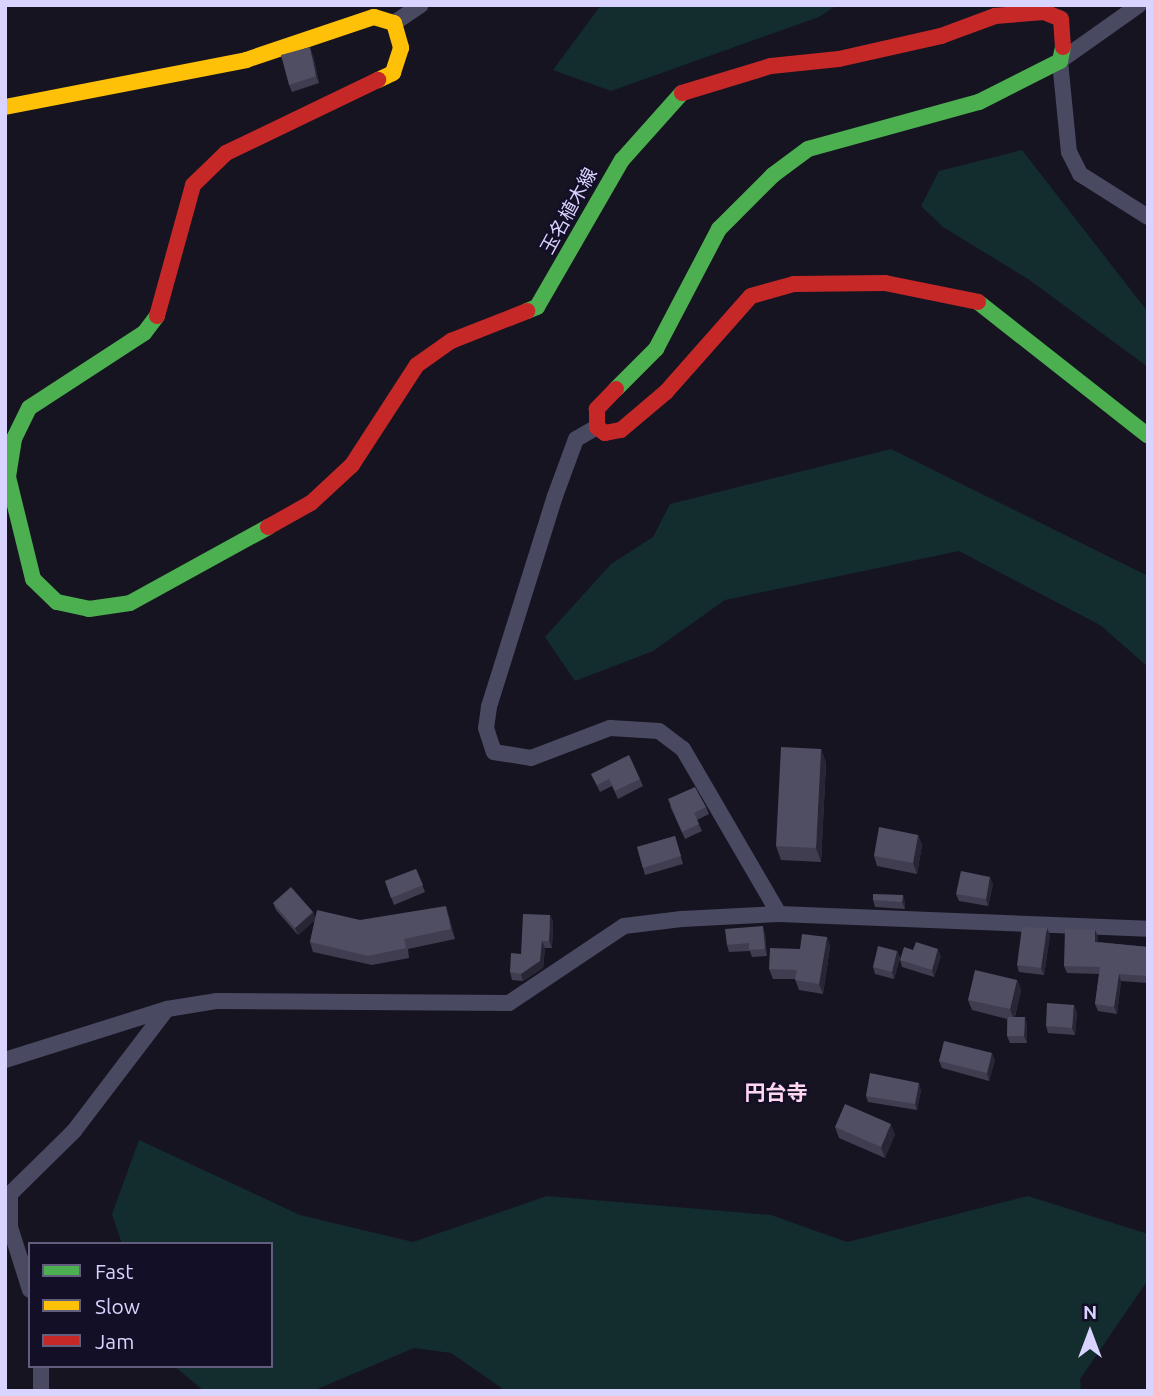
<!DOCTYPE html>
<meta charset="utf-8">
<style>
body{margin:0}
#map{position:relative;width:1153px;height:1396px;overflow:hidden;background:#161421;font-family:Ubuntu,"Noto Sans JP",sans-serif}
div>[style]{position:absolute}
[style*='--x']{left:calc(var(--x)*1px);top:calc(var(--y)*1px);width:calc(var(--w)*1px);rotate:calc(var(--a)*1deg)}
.green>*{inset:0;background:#132c2d}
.street>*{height:16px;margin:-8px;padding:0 8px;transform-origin:8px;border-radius:8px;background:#4a4962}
.fast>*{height:16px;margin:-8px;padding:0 8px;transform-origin:8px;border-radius:8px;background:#4caf50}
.slow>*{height:16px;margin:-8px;padding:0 8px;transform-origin:8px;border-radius:8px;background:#ffc107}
.jam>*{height:16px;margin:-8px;padding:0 8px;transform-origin:8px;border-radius:8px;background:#c62828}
.wall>*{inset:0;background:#403d50}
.shaded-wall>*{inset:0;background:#282635}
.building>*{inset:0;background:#504e63}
span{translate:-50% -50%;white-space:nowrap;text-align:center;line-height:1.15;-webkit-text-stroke:5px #130f26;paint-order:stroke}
.street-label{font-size:19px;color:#d9d4ff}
.neighbourhood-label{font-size:21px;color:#ffd6f0;font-weight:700}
.frame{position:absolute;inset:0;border:7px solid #d9d4ff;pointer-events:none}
.legend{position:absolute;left:28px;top:1242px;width:245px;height:126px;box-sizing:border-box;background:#130f26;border:2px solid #625e7d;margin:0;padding:9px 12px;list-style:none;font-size:21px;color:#d9d4ff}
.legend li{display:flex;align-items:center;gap:14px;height:35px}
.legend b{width:35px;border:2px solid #625e7d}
.north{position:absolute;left:1055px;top:1298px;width:70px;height:70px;-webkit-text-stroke:5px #130f26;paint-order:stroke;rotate:0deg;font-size:19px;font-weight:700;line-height:28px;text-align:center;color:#d9d4ff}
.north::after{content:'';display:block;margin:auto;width:24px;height:32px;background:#d9d4ff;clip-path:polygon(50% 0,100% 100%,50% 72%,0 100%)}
</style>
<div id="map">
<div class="green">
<div style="clip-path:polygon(601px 5px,837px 5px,819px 17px,611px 91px,553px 70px)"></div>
<div style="clip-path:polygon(1022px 150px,1148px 312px,1148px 367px,1028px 279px,943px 227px,921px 206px,939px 171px)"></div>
<div style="clip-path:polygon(891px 449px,1148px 576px,1148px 667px,1100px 625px,959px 551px,725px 600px,653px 651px,575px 681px,545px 637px,611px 564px,653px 537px,670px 504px)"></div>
<div style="clip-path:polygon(139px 1140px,300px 1215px,413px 1242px,547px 1196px,771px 1215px,847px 1242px,1028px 1196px,1148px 1234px,1148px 1280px,1080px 1379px,1081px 1391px,506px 1391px,451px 1353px,414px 1348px,315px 1390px,204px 1391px,174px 1366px,271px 1366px,271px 1244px,122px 1244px,112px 1214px)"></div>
</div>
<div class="street">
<div style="--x:1139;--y:5;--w:97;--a:144.7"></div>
<div style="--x:1060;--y:61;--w:91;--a:84.4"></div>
<div style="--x:1069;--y:152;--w:25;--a:63"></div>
<div style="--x:1080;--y:174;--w:80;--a:32.3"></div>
<div style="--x:394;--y:23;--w:32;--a:-34"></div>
<div style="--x:597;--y:427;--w:24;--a:150"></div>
<div style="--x:576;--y:439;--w:61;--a:110.2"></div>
<div style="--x:555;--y:496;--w:221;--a:107.4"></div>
<div style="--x:489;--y:707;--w:21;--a:98"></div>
<div style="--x:486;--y:728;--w:25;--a:72"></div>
<div style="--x:494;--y:752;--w:37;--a:9"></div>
<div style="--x:531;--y:758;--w:85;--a:-20.8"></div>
<div style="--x:610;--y:728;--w:49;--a:3.5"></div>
<div style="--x:659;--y:731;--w:30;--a:37"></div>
<div style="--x:683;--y:749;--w:191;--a:59.8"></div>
<div style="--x:5;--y:1060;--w:170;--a:-17.5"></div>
<div style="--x:167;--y:1009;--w:51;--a:-9.1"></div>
<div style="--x:217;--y:1001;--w:292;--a:0.4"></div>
<div style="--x:509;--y:1003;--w:138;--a:-33.8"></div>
<div style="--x:624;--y:926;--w:58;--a:-6.9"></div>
<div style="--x:682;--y:919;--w:97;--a:-3"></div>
<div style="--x:779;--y:914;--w:369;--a:2.3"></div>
<div style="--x:30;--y:1290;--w:66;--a:-107.6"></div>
<div style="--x:10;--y:1227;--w:33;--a:-90"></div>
<div style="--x:10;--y:1194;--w:90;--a:-44.5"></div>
<div style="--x:74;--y:1131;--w:153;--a:-52.7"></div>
<div style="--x:41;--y:1366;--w:25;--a:90"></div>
</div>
<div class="fast">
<div style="--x:978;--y:302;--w:216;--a:38.2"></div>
<div style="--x:527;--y:311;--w:11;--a:-22"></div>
<div style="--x:537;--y:307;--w:170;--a:-60"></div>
<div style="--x:622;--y:160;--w:90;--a:-48.2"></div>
<div style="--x:157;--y:316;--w:21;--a:127"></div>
<div style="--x:144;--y:333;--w:137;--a:146.9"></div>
<div style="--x:29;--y:408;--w:34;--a:116"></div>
<div style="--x:14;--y:439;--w:38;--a:99"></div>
<div style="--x:8;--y:477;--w:105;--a:76.2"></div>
<div style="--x:33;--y:579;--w:33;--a:44"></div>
<div style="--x:57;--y:602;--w:33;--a:12"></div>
<div style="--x:89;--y:609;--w:41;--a:-8.3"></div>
<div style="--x:130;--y:603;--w:158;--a:-28.8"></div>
<div style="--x:616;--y:389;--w:57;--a:-45"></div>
<div style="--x:656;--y:349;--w:136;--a:-62.3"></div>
<div style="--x:719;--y:229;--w:76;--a:-45"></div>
<div style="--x:773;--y:175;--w:44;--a:-36.6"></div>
<div style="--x:808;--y:149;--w:177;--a:-15.4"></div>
<div style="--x:979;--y:102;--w:91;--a:-26.8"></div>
<div style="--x:1060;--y:61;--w:14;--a:-78"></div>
</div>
<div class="slow">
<div style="--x:5;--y:107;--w:246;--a:-11"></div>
<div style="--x:246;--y:60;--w:135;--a:-18.6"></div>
<div style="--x:374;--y:17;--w:21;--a:17"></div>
<div style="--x:394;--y:23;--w:26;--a:74"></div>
<div style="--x:401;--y:48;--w:26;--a:108"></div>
<div style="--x:393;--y:73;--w:17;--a:155"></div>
</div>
<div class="jam">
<div style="--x:682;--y:93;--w:93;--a:-16.9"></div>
<div style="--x:771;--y:66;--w:68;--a:-5.9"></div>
<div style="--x:839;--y:59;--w:105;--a:-12.7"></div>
<div style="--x:941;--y:36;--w:58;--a:-20.3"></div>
<div style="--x:995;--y:16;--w:49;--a:-4.7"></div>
<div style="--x:1044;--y:12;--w:18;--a:22"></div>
<div style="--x:1061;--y:19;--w:28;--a:86"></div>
<div style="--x:157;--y:316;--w:136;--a:-74.6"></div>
<div style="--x:193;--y:185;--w:46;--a:-44.1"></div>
<div style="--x:226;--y:153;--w:169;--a:-25.7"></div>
<div style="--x:616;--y:389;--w:28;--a:134"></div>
<div style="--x:597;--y:409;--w:18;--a:90"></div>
<div style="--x:597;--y:427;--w:10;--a:37"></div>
<div style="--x:605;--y:433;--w:16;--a:-11"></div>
<div style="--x:621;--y:430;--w:59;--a:-40.2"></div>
<div style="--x:666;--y:392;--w:128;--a:-48.5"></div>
<div style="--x:751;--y:296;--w:45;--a:-15.6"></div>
<div style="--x:794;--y:284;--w:91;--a:-0.6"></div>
<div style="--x:885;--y:283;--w:95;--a:11.5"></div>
<div style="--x:268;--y:527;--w:49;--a:-29.2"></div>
<div style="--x:311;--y:503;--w:56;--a:-42.8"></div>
<div style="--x:352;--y:465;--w:119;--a:-57"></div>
<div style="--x:417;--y:365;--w:42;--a:-35.2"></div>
<div style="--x:451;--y:341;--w:82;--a:-21.5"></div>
</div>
<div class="wall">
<div style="clip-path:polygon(313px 55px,319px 83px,292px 92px,289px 85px)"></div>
<div style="clip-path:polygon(821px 749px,826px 763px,821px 862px,781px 860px,776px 846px)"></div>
<div style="clip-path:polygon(591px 774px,640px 779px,643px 786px,618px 799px,612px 786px,600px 792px)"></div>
<div style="clip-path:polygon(670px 806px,706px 807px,709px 814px,697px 820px,702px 831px,685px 839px)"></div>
<div style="clip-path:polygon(918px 835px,922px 845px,917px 874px,877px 866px,874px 856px)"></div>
<div style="clip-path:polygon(675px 836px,683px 864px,645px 875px,637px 847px)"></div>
<div style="clip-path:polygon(416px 869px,425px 892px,394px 905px,385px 881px)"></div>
<div style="clip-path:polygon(993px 884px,988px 906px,959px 901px,956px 894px)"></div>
<div style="clip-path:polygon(903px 895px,905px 903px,905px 909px,875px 907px,873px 900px)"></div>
<div style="clip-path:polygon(273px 903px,313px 912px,315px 918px,360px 920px,449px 916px,455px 939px,408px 949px,409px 958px,372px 965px,313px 952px,310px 942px,315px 920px,298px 935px,276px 910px)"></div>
<div style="clip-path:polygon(550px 915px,553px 922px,552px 948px,545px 948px,543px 968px,523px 981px,512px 980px,510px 972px)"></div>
<div style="clip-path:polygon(1095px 930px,1098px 937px,1098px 942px,1148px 947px,1148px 983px,1121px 981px,1117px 1014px,1098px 1011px,1095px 1004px,1099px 974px,1067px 973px,1064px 966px)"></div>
<div style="clip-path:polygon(765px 933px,767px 956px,752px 957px,750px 951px,729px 952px,727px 945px)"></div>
<div style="clip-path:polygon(1050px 935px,1044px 975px,1019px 972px,1017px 965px)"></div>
<div style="clip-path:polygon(827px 937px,830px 947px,823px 994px,799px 990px,795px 979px,773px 979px,769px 969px,800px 949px)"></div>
<div style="clip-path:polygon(897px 951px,900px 958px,894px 979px,875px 974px,873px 967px)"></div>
<div style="clip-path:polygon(941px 956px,934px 977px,902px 967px,900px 960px)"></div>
<div style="clip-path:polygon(1017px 980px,1021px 990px,1015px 1017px,1027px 1024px,1027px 1043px,1010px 1043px,1007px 1036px,1007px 1019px,972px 1010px,968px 1000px)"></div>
<div style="clip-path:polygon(1077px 1012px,1075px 1035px,1048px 1033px,1046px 1026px)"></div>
<div style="clip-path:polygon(995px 1060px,989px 1081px,942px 1068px,939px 1061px)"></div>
<div style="clip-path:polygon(921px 1090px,917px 1110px,868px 1102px,866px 1096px)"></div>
<div style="clip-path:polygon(835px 1127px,895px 1134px,885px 1158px,839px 1138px)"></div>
</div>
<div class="shaded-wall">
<div style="clip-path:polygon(310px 47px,313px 55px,319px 83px,316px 76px)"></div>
<div style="clip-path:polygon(821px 749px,826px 763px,821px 862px,816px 848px)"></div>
<div style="clip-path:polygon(918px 835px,922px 845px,917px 874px,913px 863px)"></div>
<div style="clip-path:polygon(990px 877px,993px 884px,988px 906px,986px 899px)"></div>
<div style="clip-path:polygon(903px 895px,905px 903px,905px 909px,902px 902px)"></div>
<div style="clip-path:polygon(446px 906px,449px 916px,455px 939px,451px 929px)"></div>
<div style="clip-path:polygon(313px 912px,316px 919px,298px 935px,295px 928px)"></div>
<div style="clip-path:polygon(550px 915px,553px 922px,552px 948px,549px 941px)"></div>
<div style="clip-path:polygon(763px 926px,765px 933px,767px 956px,765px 949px)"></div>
<div style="clip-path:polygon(1047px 928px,1050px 935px,1044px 975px,1041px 968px)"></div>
<div style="clip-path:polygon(1095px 930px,1098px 937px,1098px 949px,1095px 942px)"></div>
<div style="clip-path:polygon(827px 937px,830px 947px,823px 994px,819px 984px)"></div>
<div style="clip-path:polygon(542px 941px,545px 948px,543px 968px,523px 981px,521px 974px)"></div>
<div style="clip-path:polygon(938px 949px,941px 956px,934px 977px,932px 970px)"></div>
<div style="clip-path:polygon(897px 951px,900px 958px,894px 979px,892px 972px)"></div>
<div style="clip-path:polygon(1119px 974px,1121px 981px,1117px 1014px,1114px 1007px)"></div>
<div style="clip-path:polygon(1017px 980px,1021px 990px,1014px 1020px,1010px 1009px)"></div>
<div style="clip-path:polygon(1074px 1005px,1077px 1012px,1075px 1035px,1072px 1028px)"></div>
<div style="clip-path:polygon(1025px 1017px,1027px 1024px,1027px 1043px,1024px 1036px)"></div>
<div style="clip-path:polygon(992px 1053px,995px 1060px,989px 1081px,987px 1073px)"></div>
<div style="clip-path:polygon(919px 1083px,921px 1090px,917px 1110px,915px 1104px)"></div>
<div style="clip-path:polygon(891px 1124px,895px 1134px,885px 1158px,881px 1147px)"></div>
</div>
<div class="building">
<div style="clip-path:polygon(310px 47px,316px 76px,289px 85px,281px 55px)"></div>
<div style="clip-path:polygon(781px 747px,821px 749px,816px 848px,776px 846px)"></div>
<div style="clip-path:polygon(629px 755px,640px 779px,615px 791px,609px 779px,597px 785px,591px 774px)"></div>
<div style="clip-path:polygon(695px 787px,706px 807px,694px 813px,699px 824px,682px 832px,668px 799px)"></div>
<div style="clip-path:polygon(879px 827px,918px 835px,913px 863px,874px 856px)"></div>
<div style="clip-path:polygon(675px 836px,681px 856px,643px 868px,637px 847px)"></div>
<div style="clip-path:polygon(416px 869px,423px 885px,391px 898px,385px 881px)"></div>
<div style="clip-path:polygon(961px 871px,990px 877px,986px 899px,956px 894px)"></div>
<div style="clip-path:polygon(291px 887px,313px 912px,295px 928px,273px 903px)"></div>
<div style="clip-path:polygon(873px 894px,903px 895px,902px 902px,873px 900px)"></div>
<div style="clip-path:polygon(446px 906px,451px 929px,404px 939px,406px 948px,368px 956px,310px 942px,317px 910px,360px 920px)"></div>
<div style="clip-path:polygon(523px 914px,550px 915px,549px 941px,542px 941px,540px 961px,521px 974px,510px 972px,511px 953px,521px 954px)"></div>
<div style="clip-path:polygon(763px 926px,765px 949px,749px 950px,749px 943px,727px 945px,725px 929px)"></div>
<div style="clip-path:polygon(1022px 927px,1047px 928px,1041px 968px,1017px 965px)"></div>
<div style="clip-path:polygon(1065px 929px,1095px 930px,1095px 942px,1148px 947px,1148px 976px,1119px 974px,1114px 1007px,1095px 1004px,1100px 967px,1064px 966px)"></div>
<div style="clip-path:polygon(802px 934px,827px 937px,819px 984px,795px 980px,797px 970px,769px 969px,770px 948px,800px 949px)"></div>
<div style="clip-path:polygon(916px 942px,938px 949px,932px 970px,900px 960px,904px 947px,913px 950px)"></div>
<div style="clip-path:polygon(878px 946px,897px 951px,892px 972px,873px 967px)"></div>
<div style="clip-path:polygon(975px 970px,1017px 980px,1010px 1009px,968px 1000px)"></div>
<div style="clip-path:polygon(1047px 1003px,1074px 1005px,1072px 1028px,1046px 1026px)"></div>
<div style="clip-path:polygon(1008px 1017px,1025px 1017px,1024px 1036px,1007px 1036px)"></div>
<div style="clip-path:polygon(944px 1041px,992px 1053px,987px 1073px,939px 1061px)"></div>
<div style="clip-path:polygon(870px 1073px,919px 1083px,915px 1104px,866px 1096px)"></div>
<div style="clip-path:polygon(845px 1104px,891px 1124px,881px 1147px,835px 1127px)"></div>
</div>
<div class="street-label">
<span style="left:569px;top:211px;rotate:-61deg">玉名植木線</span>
</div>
<div class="neighbourhood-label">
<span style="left:776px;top:1092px">円台寺</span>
</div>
<div class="frame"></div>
<ul class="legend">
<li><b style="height:9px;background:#4caf50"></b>Fast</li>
<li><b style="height:9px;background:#ffc107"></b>Slow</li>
<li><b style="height:9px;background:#c62828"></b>Jam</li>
</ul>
<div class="north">N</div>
</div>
